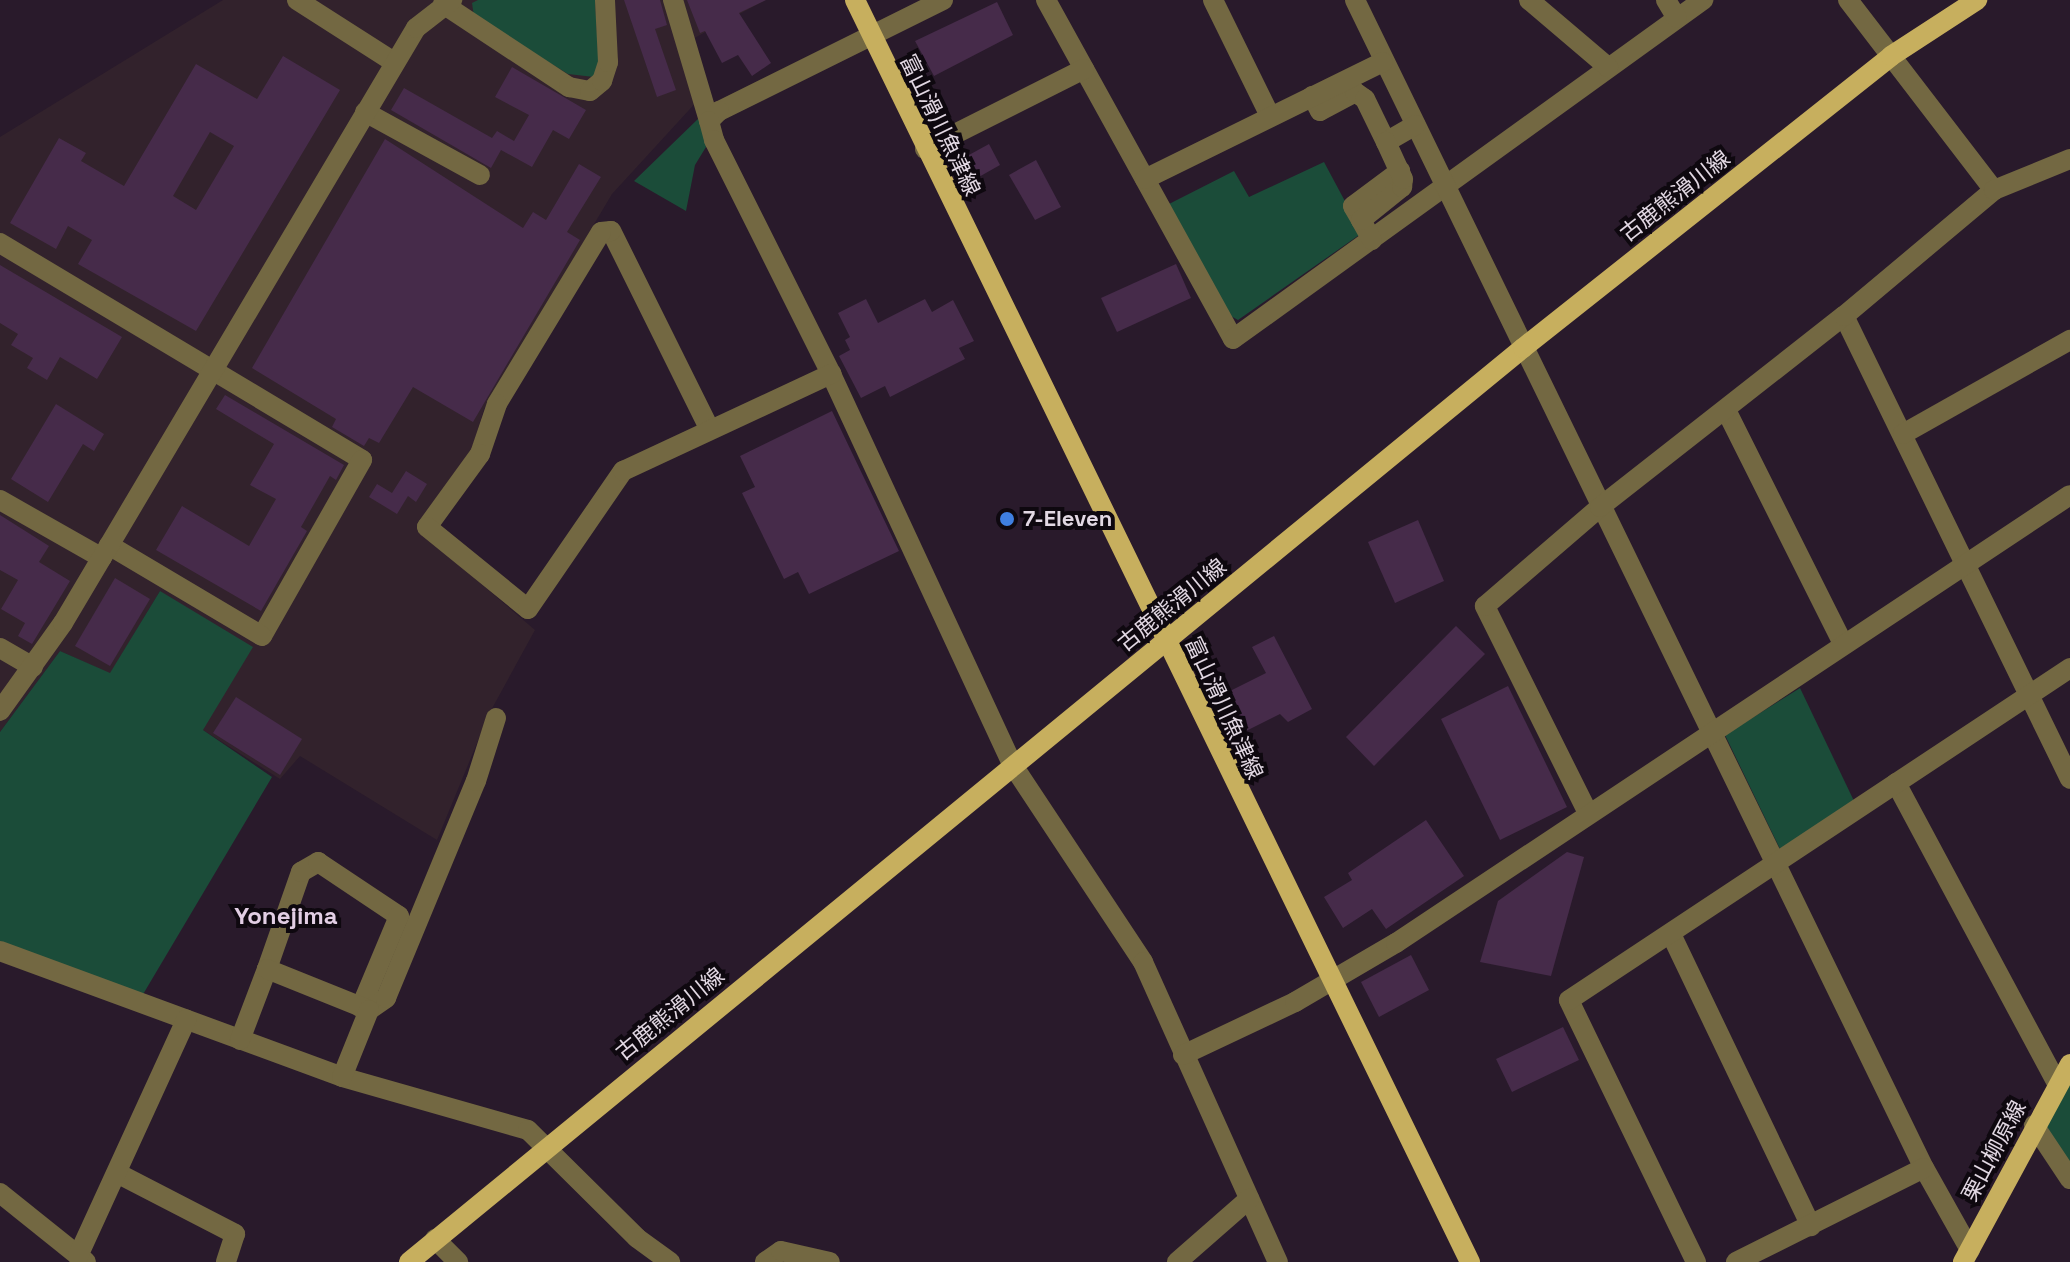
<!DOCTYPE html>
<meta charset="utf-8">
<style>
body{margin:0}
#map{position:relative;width:2070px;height:1262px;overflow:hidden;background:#291a2b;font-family:"Space Grotesk","Noto Sans JP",sans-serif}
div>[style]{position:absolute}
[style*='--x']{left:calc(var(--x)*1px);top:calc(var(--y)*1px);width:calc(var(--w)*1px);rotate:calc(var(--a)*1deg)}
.industrial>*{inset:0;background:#32222c}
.green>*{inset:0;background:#1b4c39}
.building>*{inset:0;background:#462b4a}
.minor>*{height:20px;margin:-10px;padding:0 10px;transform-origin:10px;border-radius:10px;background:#736842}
.major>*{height:20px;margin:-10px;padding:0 10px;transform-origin:10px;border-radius:10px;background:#c7af5e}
.dots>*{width:22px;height:22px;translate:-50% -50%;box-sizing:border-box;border:4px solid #0e080f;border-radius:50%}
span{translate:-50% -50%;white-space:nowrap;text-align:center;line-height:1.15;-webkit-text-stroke:8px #0e080f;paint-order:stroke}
.street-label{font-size:22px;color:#e2d8e3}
.poi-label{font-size:22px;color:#e2d8e3;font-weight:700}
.left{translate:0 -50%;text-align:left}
.neighbourhood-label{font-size:24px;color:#e2cee4;font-weight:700}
</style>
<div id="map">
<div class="industrial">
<div style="clip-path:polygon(223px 0,766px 0,683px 44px,700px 98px,612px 194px,484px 409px,472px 448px,417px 529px,535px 630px,489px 714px,437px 840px,300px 756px,280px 779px,203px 730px,160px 591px,110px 674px,60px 651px,0 732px,0 137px)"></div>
</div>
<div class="green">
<div style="clip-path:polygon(478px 0,595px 0,599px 68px,594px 77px,568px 74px,474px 17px,472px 3px)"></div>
<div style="clip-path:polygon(701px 116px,706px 147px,695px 165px,686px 211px,634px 181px)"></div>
<div style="clip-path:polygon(1324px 162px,1362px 233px,1238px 320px,1229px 315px,1167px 205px,1234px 171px,1249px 197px)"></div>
<div style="clip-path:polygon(160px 591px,253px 647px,203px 730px,272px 777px,142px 996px,0 944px,0 732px,60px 651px,110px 673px)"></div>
<div style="clip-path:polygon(1800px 688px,1854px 801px,1780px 849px,1725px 735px)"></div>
<div style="clip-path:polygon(2070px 1064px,2070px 1175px,2034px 1125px)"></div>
</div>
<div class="building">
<div style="clip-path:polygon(624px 0,660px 0,667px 25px,655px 29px,676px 90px,657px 97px)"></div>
<div style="clip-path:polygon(687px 0,766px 0,739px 13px,771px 63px,752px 76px,738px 55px,722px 63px,705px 31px,700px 33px)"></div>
<div style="clip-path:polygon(997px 2px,1013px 35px,934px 76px,915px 41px)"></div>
<div style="clip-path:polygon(evenodd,283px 56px,340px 90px,196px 331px,78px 264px,92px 240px,68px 226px,56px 249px,10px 223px,59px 138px,86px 153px,81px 161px,124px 186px,196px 64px,257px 99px,283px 56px,210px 132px,234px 146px,196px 210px,173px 196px,210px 132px)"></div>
<div style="clip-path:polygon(512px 67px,586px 110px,569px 139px,553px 130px,532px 167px,501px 150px,491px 168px,391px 110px,404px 88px,492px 138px,497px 131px,514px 141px,529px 115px,495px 97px)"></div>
<div style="clip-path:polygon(385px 139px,523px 228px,533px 212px,546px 220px,579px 164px,601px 177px,567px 232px,580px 240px,473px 422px,413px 387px,379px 443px,369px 438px,364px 446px,332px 427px,336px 419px,252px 368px)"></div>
<div style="clip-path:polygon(989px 144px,1000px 165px,970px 182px,958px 161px)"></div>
<div style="clip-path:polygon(1036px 160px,1061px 207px,1035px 220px,1009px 175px)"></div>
<div style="clip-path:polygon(1176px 264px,1191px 298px,1117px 332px,1101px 298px)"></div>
<div style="clip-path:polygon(0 265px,122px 337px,97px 379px,60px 357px,47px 380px,27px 368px,33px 358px,11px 345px,18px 334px,0 323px)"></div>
<div style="clip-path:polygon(866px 299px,878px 323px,925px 299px,932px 312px,953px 300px,974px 341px,959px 348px,965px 359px,890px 397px,885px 386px,861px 398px,839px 356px,850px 350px,845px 340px,850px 337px,838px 313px)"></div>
<div style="clip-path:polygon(225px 395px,344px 465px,336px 480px,330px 476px,301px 527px,307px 531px,261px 611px,156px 550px,182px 506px,249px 546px,276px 499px,250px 485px,274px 444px,216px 409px)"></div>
<div style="clip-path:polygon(56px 404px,104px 434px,94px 451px,83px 444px,48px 502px,11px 479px)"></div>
<div style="clip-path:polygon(832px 411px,899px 551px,809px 594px,798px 572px,784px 579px,742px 493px,755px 487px,740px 456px)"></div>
<div style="clip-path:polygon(406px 471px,427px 484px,416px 502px,408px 496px,397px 514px,369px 497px,377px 484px,392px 493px)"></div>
<div style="clip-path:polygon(0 515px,49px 546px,39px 562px,70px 581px,32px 644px,18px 636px,25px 623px,1px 609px,18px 580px,0 570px)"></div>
<div style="clip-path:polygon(1418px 520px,1444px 581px,1395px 603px,1368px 542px)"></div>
<div style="clip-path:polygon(115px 578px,150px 599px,110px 666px,75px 646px)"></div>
<div style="clip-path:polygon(1456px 626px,1485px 654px,1374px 766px,1346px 737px)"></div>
<div style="clip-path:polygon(1274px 636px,1312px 709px,1288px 722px,1280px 714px,1246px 731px,1226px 693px,1266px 673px,1252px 647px)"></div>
<div style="clip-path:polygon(1508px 686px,1567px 807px,1500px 840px,1441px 719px)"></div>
<div style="clip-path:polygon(236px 697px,302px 739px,280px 775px,213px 733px)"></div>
<div style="clip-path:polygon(1426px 820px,1464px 876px,1386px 929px,1372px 909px,1343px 928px,1324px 897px,1352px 880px,1348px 873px)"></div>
<div style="clip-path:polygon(1567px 852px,1584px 857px,1551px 976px,1480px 962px,1498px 901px)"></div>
<div style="clip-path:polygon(1411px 955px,1429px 990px,1379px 1017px,1361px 982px)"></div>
<div style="clip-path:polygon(1563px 1027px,1579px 1060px,1512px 1092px,1496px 1059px)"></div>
</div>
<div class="minor">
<div style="--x:297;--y:0;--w:115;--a:32.6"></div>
<div style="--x:673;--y:0;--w:126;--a:73.4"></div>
<div style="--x:943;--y:0;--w:250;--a:153.6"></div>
<div style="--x:719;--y:111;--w:14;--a:135"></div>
<div style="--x:709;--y:121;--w:20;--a:75"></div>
<div style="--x:714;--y:140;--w:262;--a:63.4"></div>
<div style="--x:831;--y:374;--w:430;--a:65.1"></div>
<div style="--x:1012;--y:764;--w:237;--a:56.5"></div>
<div style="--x:1143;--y:962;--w:329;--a:65.8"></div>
<div style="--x:1046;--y:0;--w:387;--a:61.1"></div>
<div style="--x:1233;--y:339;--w:580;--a:-35.8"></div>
<div style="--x:1213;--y:0;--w:129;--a:63.8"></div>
<div style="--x:1355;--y:0;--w:1299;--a:64.03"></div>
<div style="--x:1924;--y:1168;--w:94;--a:60.7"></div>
<div style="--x:1529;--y:0;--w:104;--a:40.3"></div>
<div style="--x:1666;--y:0;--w:21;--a:59"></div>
<div style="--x:1848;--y:0;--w:240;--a:52.5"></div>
<div style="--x:443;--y:4;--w:151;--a:33.4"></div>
<div style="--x:569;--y:87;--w:21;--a:11"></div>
<div style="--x:590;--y:91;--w:16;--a:-40"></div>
<div style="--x:602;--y:81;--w:20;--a:-72"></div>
<div style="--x:608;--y:62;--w:62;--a:-92.8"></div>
<div style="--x:1312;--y:96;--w:17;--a:62"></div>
<div style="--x:1320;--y:111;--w:40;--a:-28"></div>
<div style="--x:1355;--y:92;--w:12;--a:35"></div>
<div style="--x:1365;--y:99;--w:48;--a:64"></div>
<div style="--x:1386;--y:142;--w:34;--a:-30"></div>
<div style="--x:365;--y:112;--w:131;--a:28.7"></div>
<div style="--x:925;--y:149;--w:178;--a:-26.7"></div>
<div style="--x:1145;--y:179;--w:265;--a:-26.2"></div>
<div style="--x:1361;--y:220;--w:16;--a:-120"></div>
<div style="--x:1353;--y:206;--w:59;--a:-36.7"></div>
<div style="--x:1372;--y:240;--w:23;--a:-119"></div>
<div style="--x:1361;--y:220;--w:53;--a:-38.8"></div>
<div style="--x:1402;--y:187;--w:8;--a:-83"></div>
<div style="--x:1403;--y:179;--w:41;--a:-114.7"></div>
<div style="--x:0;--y:243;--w:422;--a:30.9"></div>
<div style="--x:362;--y:460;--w:202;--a:119.6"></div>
<div style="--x:262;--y:636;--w:178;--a:-149.3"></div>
<div style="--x:1844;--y:316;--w:515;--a:63.98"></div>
<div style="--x:1726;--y:410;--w:262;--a:63.4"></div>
<div style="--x:709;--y:428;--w:220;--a:-116.4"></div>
<div style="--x:611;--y:231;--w:10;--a:174"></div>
<div style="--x:601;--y:232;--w:201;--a:121.2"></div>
<div style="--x:497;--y:404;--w:53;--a:108.8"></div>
<div style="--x:480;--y:454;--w:90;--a:126"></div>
<div style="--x:427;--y:527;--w:130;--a:39.1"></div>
<div style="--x:528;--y:609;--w:168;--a:-55.5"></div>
<div style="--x:623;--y:471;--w:230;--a:-25"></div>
<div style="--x:1903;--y:434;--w:192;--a:-29.4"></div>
<div style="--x:0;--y:500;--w:117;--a:29.6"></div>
<div style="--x:0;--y:648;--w:38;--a:30"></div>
<div style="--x:0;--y:711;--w:108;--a:-54.4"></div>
<div style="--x:63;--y:623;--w:692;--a:-59.32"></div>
<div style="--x:416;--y:28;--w:46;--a:-37.9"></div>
<div style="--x:1896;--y:783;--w:343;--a:61.8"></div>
<div style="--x:1587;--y:811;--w:229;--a:-116.5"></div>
<div style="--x:1485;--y:606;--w:152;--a:-40.7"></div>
<div style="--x:1600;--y:507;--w:310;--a:-38.1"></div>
<div style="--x:1844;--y:316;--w:196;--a:-40"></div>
<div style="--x:1994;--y:190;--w:82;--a:-22.2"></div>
<div style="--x:1671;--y:934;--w:324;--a:64.4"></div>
<div style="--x:0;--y:951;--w:364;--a:20.2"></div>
<div style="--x:342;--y:1077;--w:193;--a:15.9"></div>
<div style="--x:528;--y:1130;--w:153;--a:44.7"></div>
<div style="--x:637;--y:1238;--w:41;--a:36"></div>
<div style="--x:267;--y:969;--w:103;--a:-70.7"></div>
<div style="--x:301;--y:872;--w:20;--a:-30"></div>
<div style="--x:318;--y:862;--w:97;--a:33.7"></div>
<div style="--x:399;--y:916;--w:99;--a:112.7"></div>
<div style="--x:369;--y:1010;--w:21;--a:-35"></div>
<div style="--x:386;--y:998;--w:235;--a:-67.5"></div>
<div style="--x:476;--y:781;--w:66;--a:-72.4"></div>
<div style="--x:240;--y:1040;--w:76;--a:-69.2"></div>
<div style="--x:267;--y:969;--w:110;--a:21.9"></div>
<div style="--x:369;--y:1010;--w:72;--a:111.9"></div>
<div style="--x:1183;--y:1055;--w:124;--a:-25.3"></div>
<div style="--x:1295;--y:1002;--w:117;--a:-30.3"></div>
<div style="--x:1396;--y:943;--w:809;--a:-33.61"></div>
<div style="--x:2034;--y:1125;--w:65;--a:56.3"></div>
<div style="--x:117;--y:1173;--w:133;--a:27.3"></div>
<div style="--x:235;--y:1234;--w:29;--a:108"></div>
<div style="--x:0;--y:1193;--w:110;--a:38.7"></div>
<div style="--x:435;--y:1239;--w:33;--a:45"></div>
<div style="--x:78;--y:1256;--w:260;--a:-65.4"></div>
<div style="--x:765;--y:1262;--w:19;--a:-35"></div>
<div style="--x:781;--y:1251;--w:50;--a:12.7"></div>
<div style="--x:1177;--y:1262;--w:96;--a:-41.2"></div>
<div style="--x:1696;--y:1262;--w:291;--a:-115.9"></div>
<div style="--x:1569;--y:1000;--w:601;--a:-33.53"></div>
<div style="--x:1736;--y:1262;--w:210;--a:-26.6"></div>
</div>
<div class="major">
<div style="--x:855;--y:0;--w:1404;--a:64.02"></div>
<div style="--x:409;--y:1262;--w:1441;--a:-39.37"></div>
<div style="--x:1523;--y:348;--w:470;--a:-38.4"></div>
<div style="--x:1891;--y:56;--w:103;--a:-33.1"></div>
<div style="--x:1963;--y:1262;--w:225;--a:-61.6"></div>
</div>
<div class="dots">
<div style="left:1007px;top:519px;background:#3f7fe0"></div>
</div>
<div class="street-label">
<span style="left:940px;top:125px;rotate:64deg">富山滑川魚津線</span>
<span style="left:1675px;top:196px;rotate:-38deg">古鹿熊滑川線</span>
<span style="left:1172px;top:605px;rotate:-39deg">古鹿熊滑川線</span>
<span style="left:1224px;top:708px;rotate:65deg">富山滑川魚津線</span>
<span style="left:670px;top:1014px;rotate:-39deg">古鹿熊滑川線</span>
<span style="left:1994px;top:1151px;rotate:-62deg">栗山柳原線</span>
</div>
<div class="poi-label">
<span class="left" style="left:1023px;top:519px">7-Eleven</span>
</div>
<div class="neighbourhood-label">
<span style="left:286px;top:916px">Yonejima</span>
</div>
</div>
